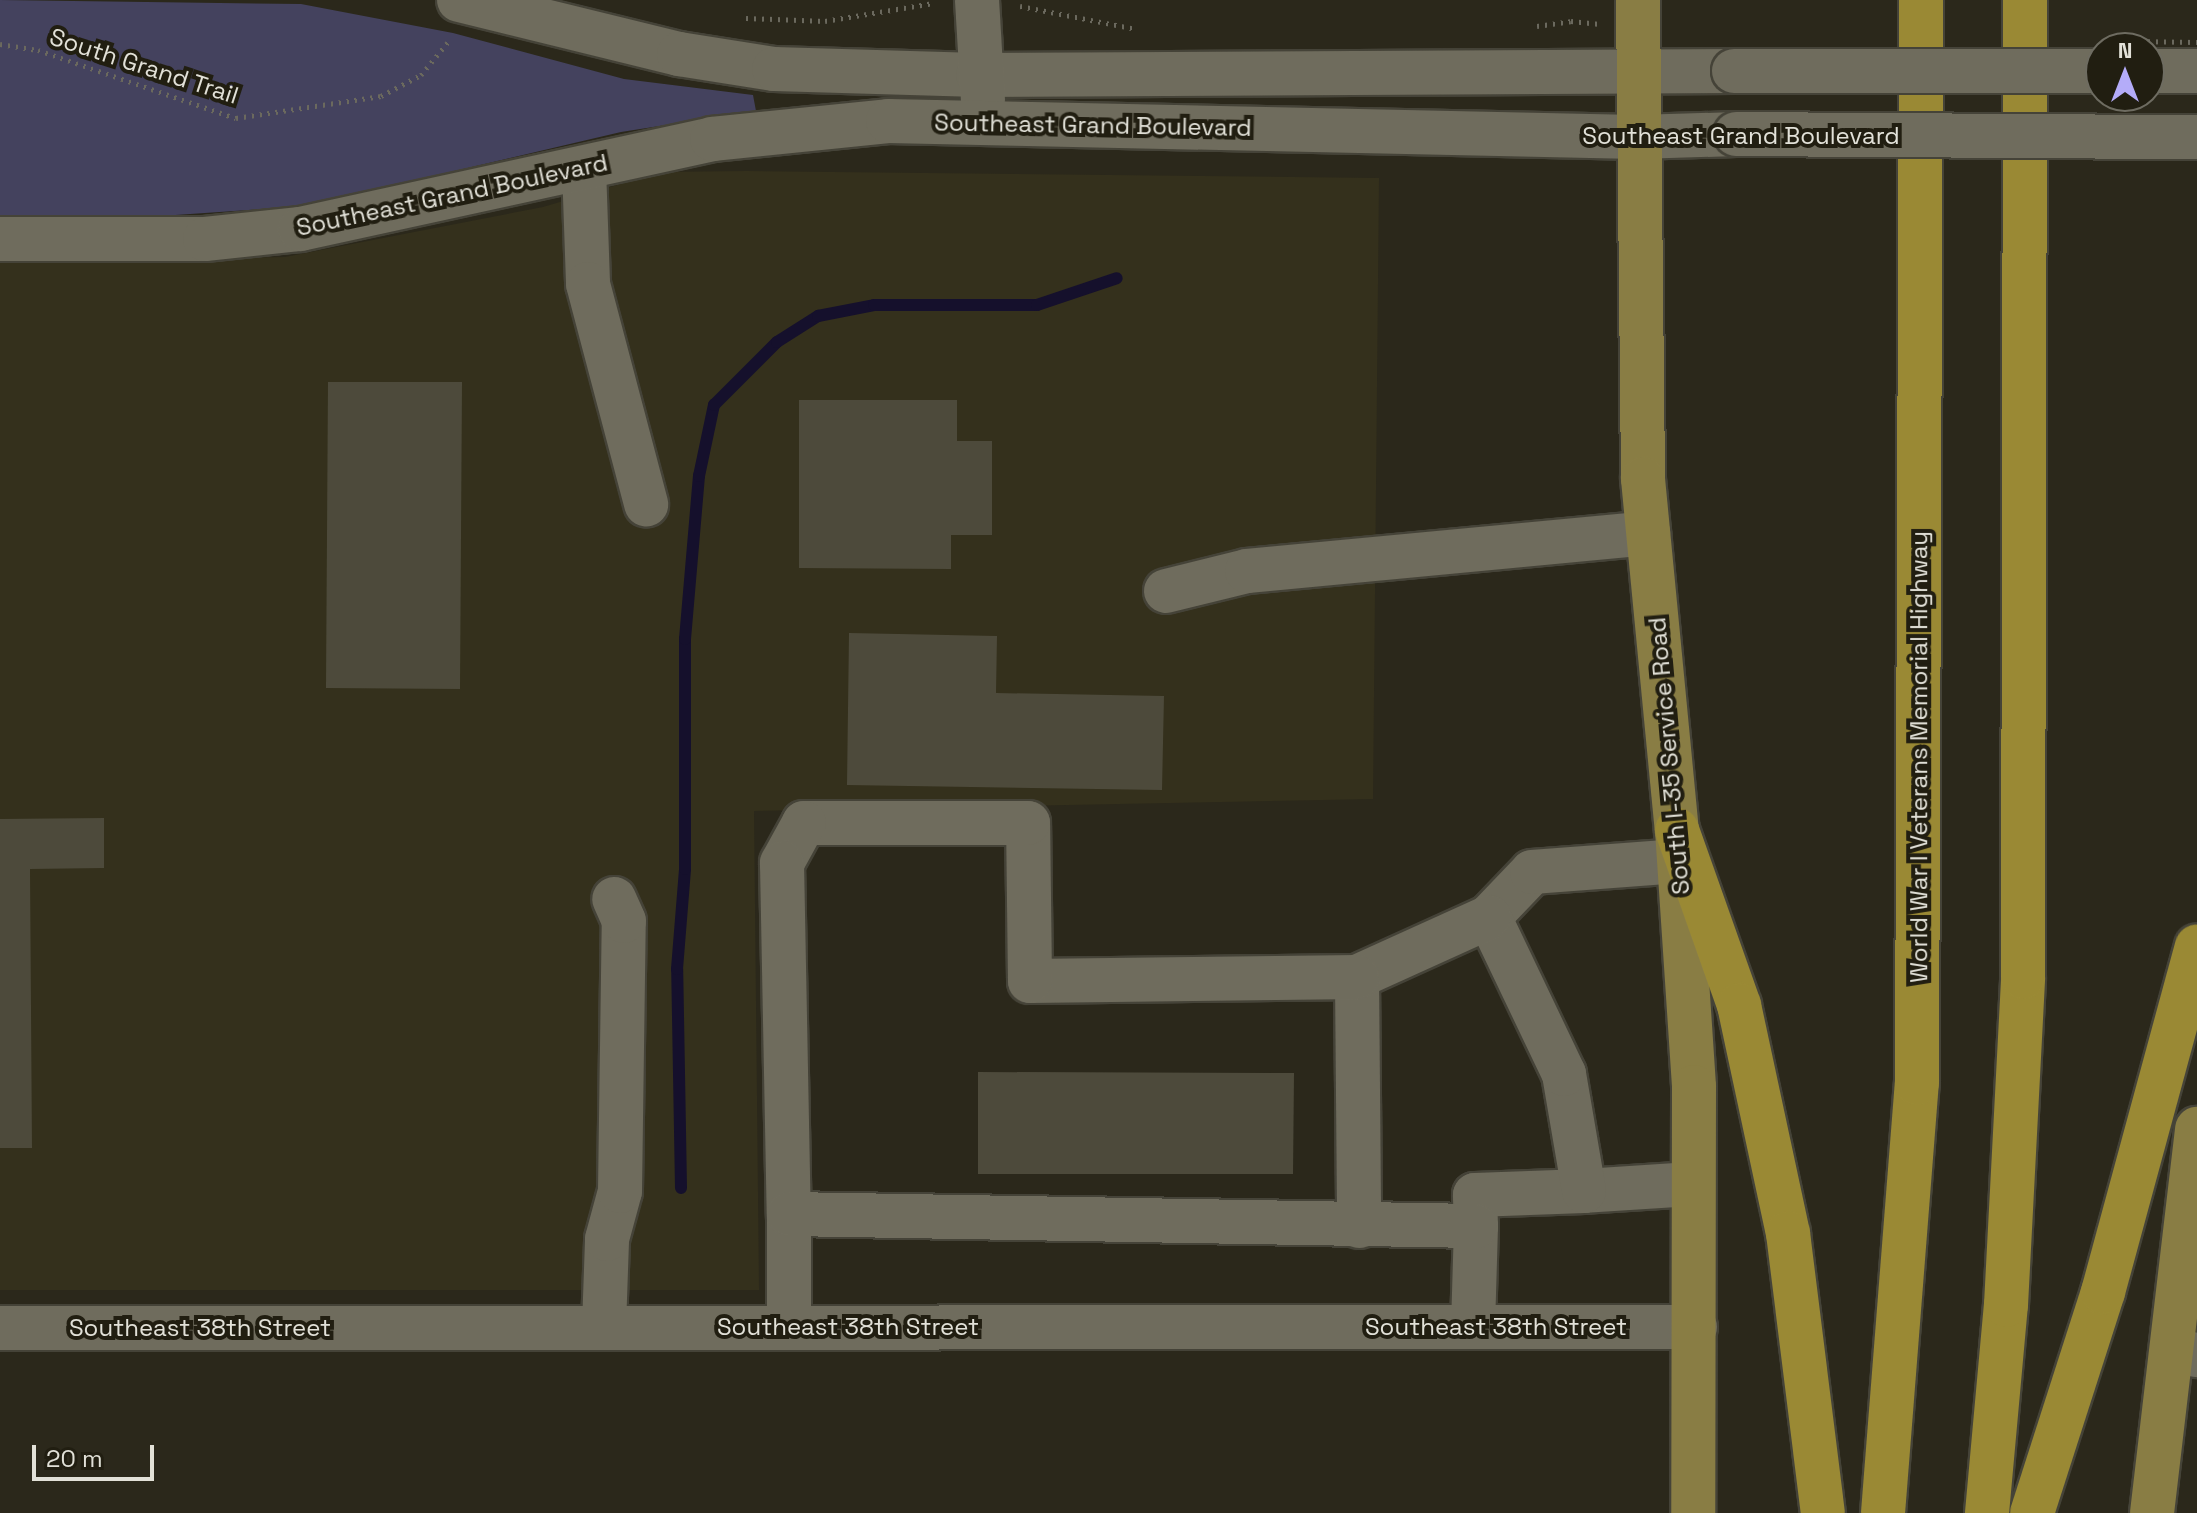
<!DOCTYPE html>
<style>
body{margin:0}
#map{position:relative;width:2197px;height:1513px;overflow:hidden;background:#2b281b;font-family:"Space Grotesk",sans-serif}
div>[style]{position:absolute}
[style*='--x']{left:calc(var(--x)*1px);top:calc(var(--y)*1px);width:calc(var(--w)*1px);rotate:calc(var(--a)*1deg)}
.built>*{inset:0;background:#34301c}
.green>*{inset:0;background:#44425e}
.stream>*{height:12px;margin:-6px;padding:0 6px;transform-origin:6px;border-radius:6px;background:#15102c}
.building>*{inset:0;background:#4d4a3b}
.path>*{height:5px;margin-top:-2.5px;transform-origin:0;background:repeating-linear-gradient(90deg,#6b695e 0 2px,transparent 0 8px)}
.roads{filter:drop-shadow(2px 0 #454338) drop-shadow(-2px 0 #454338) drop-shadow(0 2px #454338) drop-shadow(0 -2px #454338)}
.minor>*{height:44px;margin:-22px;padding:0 22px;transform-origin:22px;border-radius:22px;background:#6f6c5d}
.major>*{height:44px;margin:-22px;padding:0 22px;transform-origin:22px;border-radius:22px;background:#897d44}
.highway>*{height:44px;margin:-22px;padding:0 22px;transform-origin:22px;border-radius:22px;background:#9a8934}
.path-bridge>*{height:5px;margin-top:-2.5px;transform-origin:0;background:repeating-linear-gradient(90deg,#6b695e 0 2px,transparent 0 8px)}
.bridges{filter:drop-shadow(2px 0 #454338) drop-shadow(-2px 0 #454338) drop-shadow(0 2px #454338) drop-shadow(0 -2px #454338)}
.minor-bridge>*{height:44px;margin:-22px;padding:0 22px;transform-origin:22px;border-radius:22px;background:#6f6c5d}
span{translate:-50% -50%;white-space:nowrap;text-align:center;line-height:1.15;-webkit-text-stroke:8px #211e11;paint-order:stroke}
.street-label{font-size:24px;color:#e2e1d8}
.north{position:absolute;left:2085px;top:32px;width:80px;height:80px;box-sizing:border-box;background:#211e11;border:2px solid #6e6c61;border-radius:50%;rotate:0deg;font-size:22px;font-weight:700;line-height:32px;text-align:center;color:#e2e1d8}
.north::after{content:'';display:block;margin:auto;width:28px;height:36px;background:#b4acf9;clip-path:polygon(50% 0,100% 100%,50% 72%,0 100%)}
.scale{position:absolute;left:32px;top:1445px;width:122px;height:36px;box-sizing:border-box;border:4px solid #e2e1d8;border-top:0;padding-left:10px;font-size:24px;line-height:28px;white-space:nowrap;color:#e2e1d8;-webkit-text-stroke:6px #211e11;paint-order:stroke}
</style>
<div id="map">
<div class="built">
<div style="clip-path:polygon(747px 171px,1379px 178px,1373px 799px,754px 811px,759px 1290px,0 1290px,0 261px,285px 257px,543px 207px,661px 172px)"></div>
</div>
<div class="green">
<div style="clip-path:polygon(0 0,301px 4px,453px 33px,624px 79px,753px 95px,756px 111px,621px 132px,306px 206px,73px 222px,0 221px)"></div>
</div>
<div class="stream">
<div style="--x:681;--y:1188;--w:219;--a:-91"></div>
<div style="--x:677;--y:969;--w:100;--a:-85.4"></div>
<div style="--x:685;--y:869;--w:230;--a:-90"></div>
<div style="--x:685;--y:639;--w:164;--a:-85.1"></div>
<div style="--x:699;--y:476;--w:73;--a:-78.1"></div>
<div style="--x:714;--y:405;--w:89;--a:-45"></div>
<div style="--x:777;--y:342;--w:49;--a:-32.4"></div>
<div style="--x:818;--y:316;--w:57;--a:-11.1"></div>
<div style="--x:874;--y:305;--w:163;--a:0"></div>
<div style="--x:1037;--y:305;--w:84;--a:-18.6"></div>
</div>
<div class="building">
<div style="clip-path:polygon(328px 382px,462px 382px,460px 689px,326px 688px)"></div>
<div style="clip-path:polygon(799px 400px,957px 400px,957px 441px,992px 441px,992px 535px,951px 535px,951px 569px,799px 568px)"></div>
<div style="clip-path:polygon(849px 633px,997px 636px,996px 693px,1164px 696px,1162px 790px,847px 785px)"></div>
<div style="clip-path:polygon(104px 818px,104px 868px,30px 869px,32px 1148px,0 1148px,0 819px)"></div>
<div style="clip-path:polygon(978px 1072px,1294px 1073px,1293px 1174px,978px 1174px)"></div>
</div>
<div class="path">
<div style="--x:1020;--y:6;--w:118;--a:11.2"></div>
<div style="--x:746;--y:18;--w:79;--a:2.2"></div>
<div style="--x:825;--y:21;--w:110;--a:-9.4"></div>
<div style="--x:1537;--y:26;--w:34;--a:-8"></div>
<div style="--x:1571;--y:21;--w:27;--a:6"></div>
<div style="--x:0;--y:44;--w:38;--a:9"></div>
<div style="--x:38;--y:50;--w:209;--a:19"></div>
<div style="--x:236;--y:118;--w:147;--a:-8.6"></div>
<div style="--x:381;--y:96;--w:45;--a:-27.7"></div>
<div style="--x:421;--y:75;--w:43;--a:-50.7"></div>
</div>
<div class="roads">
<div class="minor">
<div style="--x:459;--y:0;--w:227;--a:13.8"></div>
<div style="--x:679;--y:54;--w:96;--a:9"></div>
<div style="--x:774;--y:69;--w:204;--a:1.7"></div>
<div style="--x:978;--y:75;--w:756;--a:-0.3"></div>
<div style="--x:977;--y:0;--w:101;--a:86.6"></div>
<div style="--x:2149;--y:71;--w:48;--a:0"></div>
<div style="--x:584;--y:168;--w:116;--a:88"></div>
<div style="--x:588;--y:284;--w:228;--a:75.2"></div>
<div style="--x:0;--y:239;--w:205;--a:0"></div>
<div style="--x:205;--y:239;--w:96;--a:-6"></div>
<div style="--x:300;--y:229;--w:422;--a:-12.3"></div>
<div style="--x:712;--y:139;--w:177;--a:-5.8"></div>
<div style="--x:888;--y:121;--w:749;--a:1.22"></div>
<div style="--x:1637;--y:137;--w:99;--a:-1.7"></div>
<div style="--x:1166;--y:591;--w:83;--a:-13.9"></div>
<div style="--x:1247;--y:571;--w:403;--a:-5.4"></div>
<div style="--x:1489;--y:917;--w:62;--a:-46.3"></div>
<div style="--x:1532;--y:872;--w:147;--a:-4.3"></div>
<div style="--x:1357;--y:977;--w:249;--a:89.5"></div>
<div style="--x:1584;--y:1191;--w:109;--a:-3.7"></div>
<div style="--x:604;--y:1327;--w:88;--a:-88"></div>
<div style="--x:607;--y:1239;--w:50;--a:-74.8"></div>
<div style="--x:620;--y:1191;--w:270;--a:-89.2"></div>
<div style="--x:624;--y:921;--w:24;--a:-114"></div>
<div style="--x:789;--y:1327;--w:113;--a:-90"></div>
<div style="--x:1473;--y:1327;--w:101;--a:-88.3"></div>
<div style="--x:1476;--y:1226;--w:31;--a:-92"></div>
<div style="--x:1475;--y:1195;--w:109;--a:-2.1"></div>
<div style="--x:1584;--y:1191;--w:119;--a:-99.7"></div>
<div style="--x:1564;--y:1074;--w:174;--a:-115.5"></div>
<div style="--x:1489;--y:917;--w:145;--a:155.6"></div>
<div style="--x:1357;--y:977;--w:327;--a:179.3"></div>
<div style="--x:1030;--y:981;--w:158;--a:-90.7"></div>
<div style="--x:1028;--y:823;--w:224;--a:180"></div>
<div style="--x:804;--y:823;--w:46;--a:118.8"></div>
<div style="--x:782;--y:863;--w:351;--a:88.9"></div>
<div style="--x:789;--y:1214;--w:687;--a:1"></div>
<div style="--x:0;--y:1328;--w:1695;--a:-0.03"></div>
<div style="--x:2173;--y:1350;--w:25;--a:12"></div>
</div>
<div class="major">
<div style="--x:1638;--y:0;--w:479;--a:89.4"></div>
<div style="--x:1643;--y:479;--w:353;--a:84.5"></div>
<div style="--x:1677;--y:830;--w:258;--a:86.2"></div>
<div style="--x:1694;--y:1087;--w:426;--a:90.1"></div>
<div style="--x:2152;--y:1513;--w:387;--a:-83.3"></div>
</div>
<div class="highway">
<div style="--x:1677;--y:830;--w:186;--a:70.5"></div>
<div style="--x:1739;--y:1005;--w:233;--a:77.9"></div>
<div style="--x:1788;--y:1233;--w:282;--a:82.9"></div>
<div style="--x:1883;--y:1513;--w:431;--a:-85.5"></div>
<div style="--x:1917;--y:1083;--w:1083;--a:-89.79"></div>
<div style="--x:1987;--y:1513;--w:209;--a:-84.8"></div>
<div style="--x:2006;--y:1305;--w:328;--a:-87"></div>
<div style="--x:2023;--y:977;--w:977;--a:-89.88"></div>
<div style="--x:2032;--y:1513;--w:232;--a:-72.2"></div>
<div style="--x:2103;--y:1292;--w:358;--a:-74.8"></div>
</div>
</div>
<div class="path-bridge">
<div style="--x:2132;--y:41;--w:65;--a:0.9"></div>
</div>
<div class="bridges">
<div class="minor-bridge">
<div style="--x:1734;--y:71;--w:367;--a:0"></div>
<div style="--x:1736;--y:134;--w:461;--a:0.4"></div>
</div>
</div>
<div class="street-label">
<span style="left:144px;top:66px;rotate:18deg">South Grand Trail</span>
<span style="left:1093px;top:125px;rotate:1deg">Southeast Grand Boulevard</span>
<span style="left:1741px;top:136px">Southeast Grand Boulevard</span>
<span style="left:452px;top:195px;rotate:-12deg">Southeast Grand Boulevard</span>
<span style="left:1669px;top:756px;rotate:-95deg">South I-35 Service Road</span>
<span style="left:1919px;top:757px;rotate:-90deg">World War I Veterans Memorial Highway</span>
<span style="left:848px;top:1327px">Southeast 38th Street</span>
<span style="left:1496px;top:1327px">Southeast 38th Street</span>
<span style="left:200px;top:1328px">Southeast 38th Street</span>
</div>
<div class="north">N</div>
<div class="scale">20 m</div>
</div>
